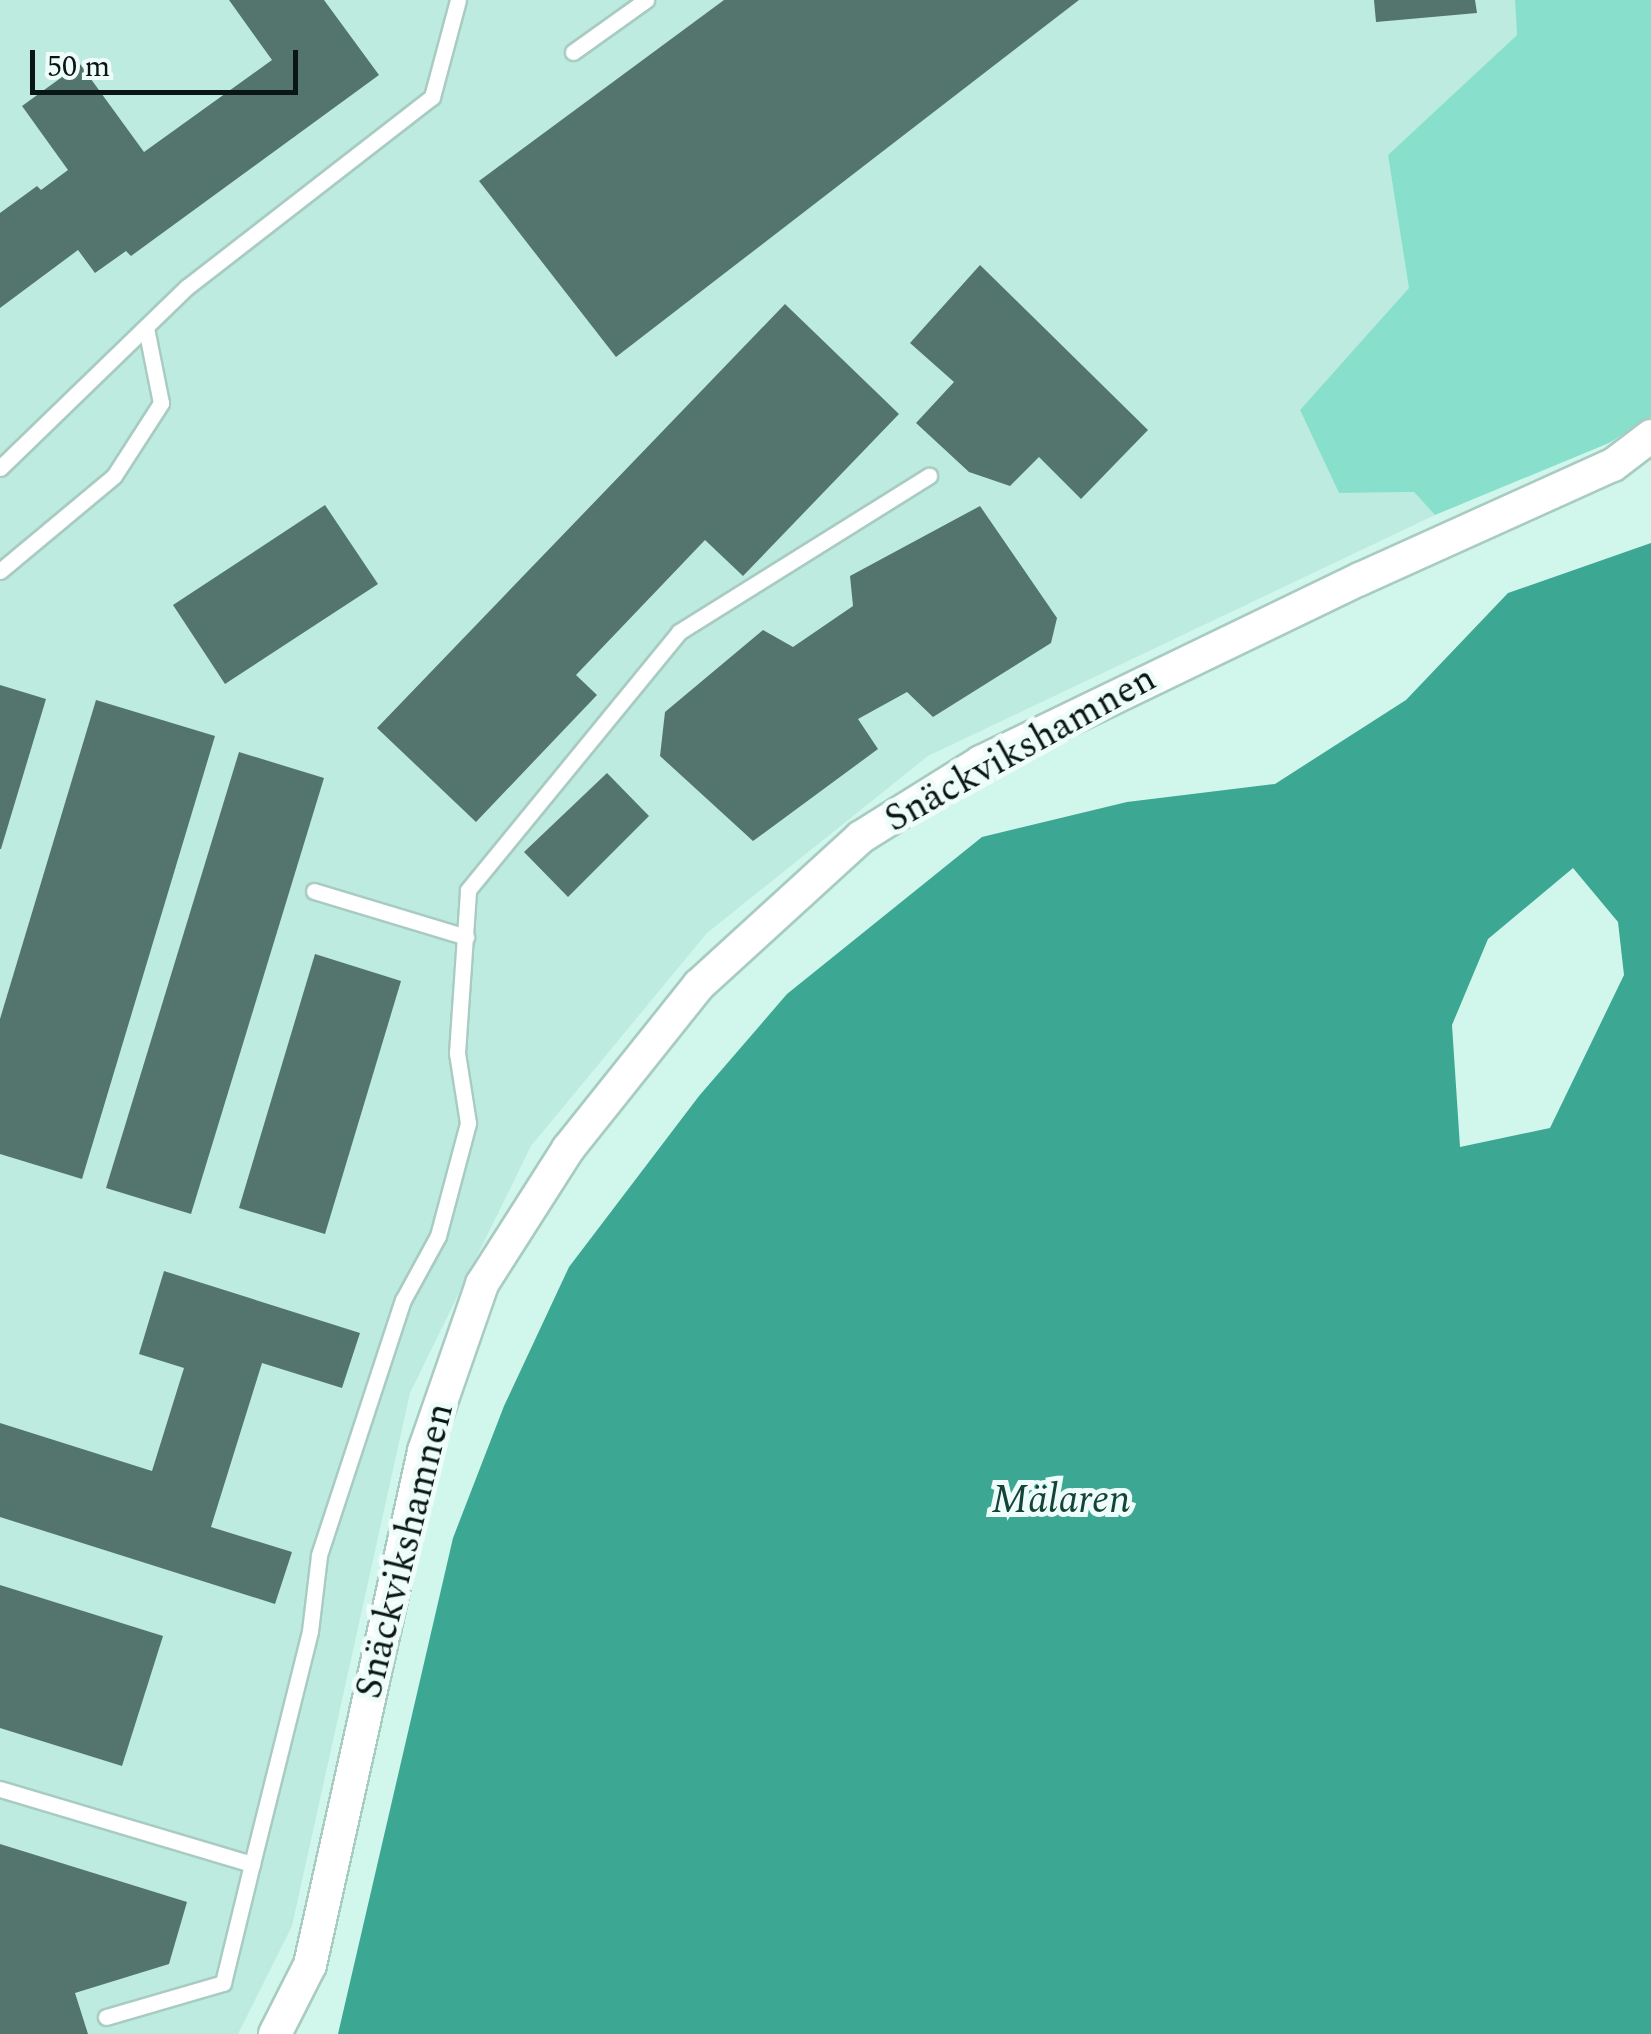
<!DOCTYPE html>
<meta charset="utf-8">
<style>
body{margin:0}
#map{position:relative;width:1651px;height:2034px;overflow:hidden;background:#d1f6ec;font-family:Spectral,serif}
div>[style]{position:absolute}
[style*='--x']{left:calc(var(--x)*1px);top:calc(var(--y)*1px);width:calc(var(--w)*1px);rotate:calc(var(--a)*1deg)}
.built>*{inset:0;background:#bdebe0}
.green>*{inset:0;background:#88dfcc}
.water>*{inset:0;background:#3ca793}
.building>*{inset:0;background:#54756d}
.roads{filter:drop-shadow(2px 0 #a8cbc2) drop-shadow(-2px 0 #a8cbc2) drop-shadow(0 2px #a8cbc2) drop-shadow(0 -2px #a8cbc2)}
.service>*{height:15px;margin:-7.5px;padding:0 7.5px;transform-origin:7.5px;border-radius:7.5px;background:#fff}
.minor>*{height:32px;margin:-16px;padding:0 16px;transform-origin:16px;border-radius:16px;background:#fff}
span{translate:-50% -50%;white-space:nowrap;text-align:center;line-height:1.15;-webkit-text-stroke:10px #effdfa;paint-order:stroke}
.street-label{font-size:38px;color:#091613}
.water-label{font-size:40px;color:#14433a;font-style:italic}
.scale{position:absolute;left:30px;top:50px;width:268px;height:45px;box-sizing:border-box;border:5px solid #091613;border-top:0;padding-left:12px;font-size:30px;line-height:35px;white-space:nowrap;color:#091613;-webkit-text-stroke:8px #effdfa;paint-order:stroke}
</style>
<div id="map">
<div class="built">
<div style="clip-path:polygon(0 0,1515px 0,1517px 35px,1388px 155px,1410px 288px,1300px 410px,1339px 493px,1414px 492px,1435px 515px,928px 756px,707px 933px,531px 1146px,410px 1393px,292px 1926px,238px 2034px,0 2034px)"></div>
</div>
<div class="green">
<div style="clip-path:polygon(1515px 0,1651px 0,1651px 417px,1609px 443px,1435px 515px,1414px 492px,1339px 493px,1300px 410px,1409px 288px,1388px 155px,1517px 35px)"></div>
</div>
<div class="water">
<div style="clip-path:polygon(evenodd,1651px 543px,1651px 2034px,338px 2034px,453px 1538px,504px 1406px,569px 1267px,699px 1096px,787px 994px,982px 837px,1127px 802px,1275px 784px,1406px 700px,1508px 593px,1651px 543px,1573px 868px,1618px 922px,1624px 975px,1550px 1128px,1460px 1147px,1452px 1025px,1488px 939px,1573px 868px)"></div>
</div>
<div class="building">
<div style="clip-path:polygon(229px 0,324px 0,379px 75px,131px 256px,126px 251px,95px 273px,78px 250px,0 308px,0 213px,37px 186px,41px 190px,68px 170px,22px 106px,80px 64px,144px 152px,272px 60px)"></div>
<div style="clip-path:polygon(724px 0,1079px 0,616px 357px,479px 181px)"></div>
<div style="clip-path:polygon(1374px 0,1475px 0,1477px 13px,1376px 22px)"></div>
<div style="clip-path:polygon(980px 265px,1148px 430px,1081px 499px,1039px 457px,1010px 486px,969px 472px,916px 423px,954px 382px,910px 343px)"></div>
<div style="clip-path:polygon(785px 304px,899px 414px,743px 576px,705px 540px,576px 675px,597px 695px,476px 822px,377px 728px)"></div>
<div style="clip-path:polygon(325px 505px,378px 584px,225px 684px,173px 605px)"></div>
<div style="clip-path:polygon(980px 506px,1057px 618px,1051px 643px,933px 717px,907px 692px,858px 719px,878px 749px,753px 841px,660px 756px,665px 712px,763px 630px,793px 647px,853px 606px,850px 576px)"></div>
<div style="clip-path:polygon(0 685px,46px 699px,1px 849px,0 849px)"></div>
<div style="clip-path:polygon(96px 700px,215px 736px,82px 1179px,0 1154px,0 1019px)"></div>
<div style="clip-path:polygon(239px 752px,324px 778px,191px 1214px,106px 1188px)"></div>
<div style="clip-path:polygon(607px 773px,649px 816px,568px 897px,524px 852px)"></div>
<div style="clip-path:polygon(315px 954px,401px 981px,325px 1234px,239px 1208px)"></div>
<div style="clip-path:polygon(164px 1271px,360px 1333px,342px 1388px,262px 1363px,211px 1527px,292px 1552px,275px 1604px,0 1517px,0 1423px,152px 1471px,184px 1368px,139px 1354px)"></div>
<div style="clip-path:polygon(0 1585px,163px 1636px,122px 1766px,0 1728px)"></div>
<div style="clip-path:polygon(0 1844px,187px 1902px,169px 1964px,75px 1993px,88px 2034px,0 2034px)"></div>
</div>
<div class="roads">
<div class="service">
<div style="--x:573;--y:52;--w:90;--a:-35.5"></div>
<div style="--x:0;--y:468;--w:260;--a:-44.1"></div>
<div style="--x:187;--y:287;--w:310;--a:-37.8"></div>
<div style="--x:432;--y:97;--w:100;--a:-75"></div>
<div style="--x:0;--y:571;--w:148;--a:-39.8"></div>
<div style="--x:114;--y:476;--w:87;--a:-57.2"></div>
<div style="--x:161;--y:403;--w:76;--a:-101.3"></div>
<div style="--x:314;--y:891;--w:159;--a:16.8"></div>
<div style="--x:0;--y:1789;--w:263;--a:16.6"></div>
<div style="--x:252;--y:1864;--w:240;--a:-76"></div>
<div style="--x:310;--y:1631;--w:77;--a:-83.2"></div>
<div style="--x:319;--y:1555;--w:268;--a:-71.8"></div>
<div style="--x:403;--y:1300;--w:73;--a:-61.3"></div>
<div style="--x:438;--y:1236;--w:117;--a:-75.1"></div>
<div style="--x:468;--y:1123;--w:71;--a:-98.9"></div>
<div style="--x:457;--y:1053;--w:163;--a:-86.1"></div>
<div style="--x:468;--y:890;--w:333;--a:-50.7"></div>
<div style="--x:679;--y:632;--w:295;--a:-32"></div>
<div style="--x:106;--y:2017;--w:122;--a:-16.2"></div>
<div style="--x:223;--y:1983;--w:122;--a:-76.3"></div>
</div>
<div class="minor">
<div style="--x:275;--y:2034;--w:77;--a:-63.1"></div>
<div style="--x:310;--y:1965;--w:526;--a:-77.49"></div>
<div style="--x:424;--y:1451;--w:177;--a:-70.8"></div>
<div style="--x:482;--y:1284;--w:160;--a:-57.5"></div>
<div style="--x:568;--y:1149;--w:210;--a:-51.4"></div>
<div style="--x:699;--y:985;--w:219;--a:-42.4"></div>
<div style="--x:861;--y:837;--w:142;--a:-32"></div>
<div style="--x:981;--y:762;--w:421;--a:-25.8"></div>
<div style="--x:1360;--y:579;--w:277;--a:-24.3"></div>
<div style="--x:1613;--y:465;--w:48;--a:-37.3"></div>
</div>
</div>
<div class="street-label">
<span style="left:1021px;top:750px;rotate:-29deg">Snäckvikshamnen</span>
<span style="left:406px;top:1551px;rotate:-76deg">Snäckvikshamnen</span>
</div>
<div class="water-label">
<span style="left:1061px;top:1501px">Mälaren</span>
</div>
<div class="scale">50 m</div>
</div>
